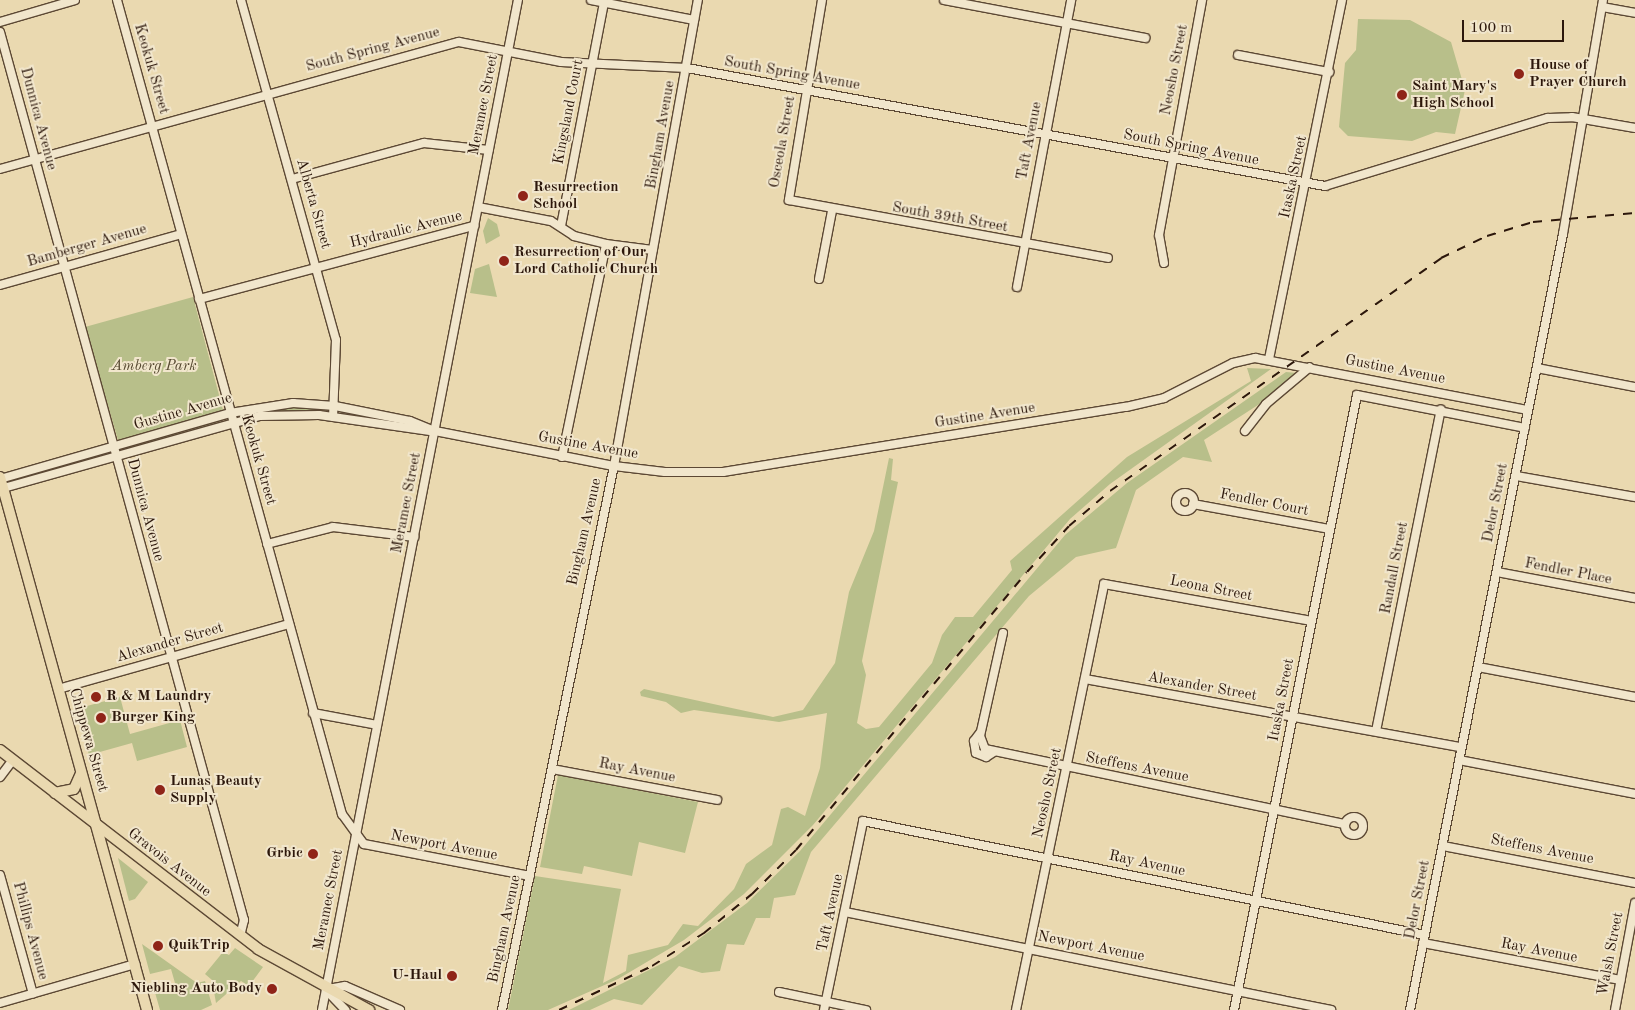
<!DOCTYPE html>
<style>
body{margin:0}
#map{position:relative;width:1635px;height:1010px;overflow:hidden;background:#ead9b0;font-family:"Old Standard TT",serif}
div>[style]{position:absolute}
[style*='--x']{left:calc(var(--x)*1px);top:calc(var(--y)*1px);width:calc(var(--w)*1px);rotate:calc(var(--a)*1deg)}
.green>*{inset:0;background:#b8bf8a}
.roads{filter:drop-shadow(1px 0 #5c4834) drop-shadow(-1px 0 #5c4834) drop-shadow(0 1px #5c4834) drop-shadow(0 -1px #5c4834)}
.minor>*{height:8px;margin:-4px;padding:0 4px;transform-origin:4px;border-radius:4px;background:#f1e6cc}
.minor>.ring{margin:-4px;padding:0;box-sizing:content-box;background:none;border:8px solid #f1e6cc;border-radius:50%}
.major>*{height:10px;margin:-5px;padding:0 5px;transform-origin:5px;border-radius:5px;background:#ead9b0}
.rail>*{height:2px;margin-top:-1px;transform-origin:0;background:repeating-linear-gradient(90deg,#2c170b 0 9px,transparent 0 18px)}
.dots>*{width:14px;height:14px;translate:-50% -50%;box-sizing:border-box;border:2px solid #f1e6cc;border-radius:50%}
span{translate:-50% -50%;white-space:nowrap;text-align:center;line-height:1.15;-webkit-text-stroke:4px #f1e6cc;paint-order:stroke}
.street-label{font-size:15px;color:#2c170b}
.poi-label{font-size:15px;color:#2c170b;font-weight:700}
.left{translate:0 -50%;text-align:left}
.right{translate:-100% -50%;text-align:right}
.park-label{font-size:15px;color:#564931;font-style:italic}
.scale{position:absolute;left:1462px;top:20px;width:102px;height:22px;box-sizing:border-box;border:2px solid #2c170b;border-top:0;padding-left:6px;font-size:15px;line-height:18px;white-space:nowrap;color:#2c170b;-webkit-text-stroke:4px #f1e6cc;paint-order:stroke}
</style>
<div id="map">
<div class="green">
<div style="clip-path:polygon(1358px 19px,1410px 20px,1451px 42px,1465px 90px,1455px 134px,1436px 132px,1412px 141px,1348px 136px,1339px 127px,1345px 63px,1356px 50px)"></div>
<div style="clip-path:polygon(488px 218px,497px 224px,500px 236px,486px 244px,483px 231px)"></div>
<div style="clip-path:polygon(489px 264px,497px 297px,470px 293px,475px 269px)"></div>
<div style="clip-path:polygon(193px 297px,223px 410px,118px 440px,85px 327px)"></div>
<div style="clip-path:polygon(1247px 368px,1271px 369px,1110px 484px,1070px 519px,813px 825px,744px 894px,684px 940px,618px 979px,548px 1010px,508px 1010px,535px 876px,621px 889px,603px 983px,626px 971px,628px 955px,668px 945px,683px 924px,698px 926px,734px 889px,746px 864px,772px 845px,781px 809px,788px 807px,805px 816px,820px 768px,827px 713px,779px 722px,694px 710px,681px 713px,666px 702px,641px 696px,640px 692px,644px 689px,773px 717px,803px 710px,835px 663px,849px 592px,874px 531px,889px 458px,893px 459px,891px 480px,898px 482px,862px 661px,866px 675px,857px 723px,866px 729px,879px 727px,932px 663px,942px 635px,955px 617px,973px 617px,1012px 570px,1010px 561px,1127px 457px,1251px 381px)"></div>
<div style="clip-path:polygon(1286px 372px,1297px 373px,1261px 403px,1204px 440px,1212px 462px,1183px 457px,1136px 490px,1116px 548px,1076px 557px,1029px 596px,811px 852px,795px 895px,774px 898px,770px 918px,756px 918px,744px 945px,727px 944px,720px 971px,702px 973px,679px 966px,642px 1005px,614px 999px,590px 1010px,569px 1010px,675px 957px,747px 903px,800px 851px,1065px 535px,1127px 483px)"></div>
<div style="clip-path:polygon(286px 406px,325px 409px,243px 415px,244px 414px)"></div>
<div style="clip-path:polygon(220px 420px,221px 423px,126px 450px,125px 446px)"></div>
<div style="clip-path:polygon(103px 453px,104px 456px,17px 480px,19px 477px)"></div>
<div style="clip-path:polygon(120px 697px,130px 734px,180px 720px,187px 747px,137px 761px,132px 743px,89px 755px,76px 709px)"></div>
<div style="clip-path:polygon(558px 775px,698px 802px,685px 853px,639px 842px,632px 876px,584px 866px,582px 874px,540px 867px)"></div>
<div style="clip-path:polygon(118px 858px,148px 882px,135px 899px,129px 901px)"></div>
<div style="clip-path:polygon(142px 944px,197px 983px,205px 981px,212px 1005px,201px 1010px,160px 1010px,154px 989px,175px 983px,171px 969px,150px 974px)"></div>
<div style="clip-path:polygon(235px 948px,263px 967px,249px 986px,241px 981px,216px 1003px,212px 980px,205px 974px,223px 952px,229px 955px)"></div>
</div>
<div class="roads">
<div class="minor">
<div style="--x:117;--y:0;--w:845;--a:74.55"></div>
<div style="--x:342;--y:814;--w:37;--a:54"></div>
<div style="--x:364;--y:844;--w:169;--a:10.9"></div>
<div style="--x:241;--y:0;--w:353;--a:74.4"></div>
<div style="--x:336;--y:340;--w:77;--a:92.2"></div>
<div style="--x:591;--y:0;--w:105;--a:11"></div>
<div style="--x:822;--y:0;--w:203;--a:99.4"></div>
<div style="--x:789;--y:200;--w:324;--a:10.3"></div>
<div style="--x:944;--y:0;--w:205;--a:10.7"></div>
<div style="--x:1602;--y:7;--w:34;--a:10"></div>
<div style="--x:0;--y:22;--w:78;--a:-16.3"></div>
<div style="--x:0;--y:32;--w:921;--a:74.64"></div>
<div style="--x:244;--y:920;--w:16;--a:104"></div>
<div style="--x:1238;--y:55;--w:93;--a:10.6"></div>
<div style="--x:0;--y:169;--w:476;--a:-15.5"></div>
<div style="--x:459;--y:42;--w:104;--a:11.1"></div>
<div style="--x:561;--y:62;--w:126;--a:2.7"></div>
<div style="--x:687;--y:68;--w:649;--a:10.48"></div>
<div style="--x:1325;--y:186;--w:233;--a:-17"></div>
<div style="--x:1548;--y:118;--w:24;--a:-2"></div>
<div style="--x:1572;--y:117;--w:64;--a:9.9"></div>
<div style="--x:292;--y:179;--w:137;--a:-15.3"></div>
<div style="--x:424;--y:143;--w:65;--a:6.1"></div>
<div style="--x:478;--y:207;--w:74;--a:10.9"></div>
<div style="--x:551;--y:221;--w:27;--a:33"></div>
<div style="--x:574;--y:236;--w:33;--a:14"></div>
<div style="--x:606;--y:244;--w:47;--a:7.3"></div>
<div style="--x:561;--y:226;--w:227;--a:-79.1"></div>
<div style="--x:1164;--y:263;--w:28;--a:-100"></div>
<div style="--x:1159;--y:235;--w:239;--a:-79.6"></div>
<div style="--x:819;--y:279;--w:69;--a:-79.2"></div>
<div style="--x:0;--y:285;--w:188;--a:-15.7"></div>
<div style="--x:1017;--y:287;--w:292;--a:-79.3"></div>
<div style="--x:199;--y:299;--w:285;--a:-14.9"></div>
<div style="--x:1269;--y:359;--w:366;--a:-78.5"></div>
<div style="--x:1537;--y:368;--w:100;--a:11"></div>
<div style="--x:1245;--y:431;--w:34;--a:-52"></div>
<div style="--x:1266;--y:404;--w:57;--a:-40.1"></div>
<div style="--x:562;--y:457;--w:217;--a:-78.3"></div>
<div style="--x:1516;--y:476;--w:121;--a:10"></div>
<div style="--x:0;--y:479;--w:239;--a:-16"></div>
<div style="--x:230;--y:413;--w:64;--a:-9"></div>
<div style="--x:293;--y:403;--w:42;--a:4.1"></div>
<div style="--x:335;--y:406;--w:76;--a:11.3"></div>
<div style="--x:410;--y:421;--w:27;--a:22"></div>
<div style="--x:435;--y:431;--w:182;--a:11.1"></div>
<div style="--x:614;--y:466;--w:51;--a:6.7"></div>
<div style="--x:665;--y:472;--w:58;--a:0"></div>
<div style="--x:723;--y:472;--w:408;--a:-9.2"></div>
<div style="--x:1126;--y:407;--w:39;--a:-13"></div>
<div style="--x:1164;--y:398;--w:77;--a:-26.9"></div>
<div style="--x:1233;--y:363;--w:23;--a:-13"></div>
<div style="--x:1255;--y:358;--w:278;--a:10.8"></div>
<div style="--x:0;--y:489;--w:270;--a:-15.7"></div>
<div style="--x:260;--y:416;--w:59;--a:-1"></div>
<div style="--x:319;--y:415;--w:112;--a:8.2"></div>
<div class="ring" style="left:1176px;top:493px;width:10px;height:10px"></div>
<div style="--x:1193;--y:504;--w:138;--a:10.4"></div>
<div style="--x:267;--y:544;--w:68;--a:-14.4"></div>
<div style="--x:333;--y:527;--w:82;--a:7"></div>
<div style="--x:1497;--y:572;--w:140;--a:10.7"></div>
<div style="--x:1003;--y:633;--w:106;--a:102.6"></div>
<div style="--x:980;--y:736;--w:14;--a:69"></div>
<div style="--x:985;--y:749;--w:368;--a:11.8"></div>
<div style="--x:1478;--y:667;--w:160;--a:10.8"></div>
<div style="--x:1085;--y:679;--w:382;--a:10.3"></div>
<div style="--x:58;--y:689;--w:240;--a:-15.7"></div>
<div style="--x:313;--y:713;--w:65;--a:10.6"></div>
<div style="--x:1376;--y:731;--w:328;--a:-78.6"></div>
<div style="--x:980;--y:733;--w:10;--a:127"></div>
<div style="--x:974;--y:741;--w:12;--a:81"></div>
<div style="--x:976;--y:753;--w:11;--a:22"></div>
<div style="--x:986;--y:757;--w:9;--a:-32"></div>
<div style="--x:1459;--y:760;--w:179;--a:10.9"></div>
<div style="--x:552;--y:769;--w:168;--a:10.6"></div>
<div style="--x:0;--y:777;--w:21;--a:-53"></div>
<div class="ring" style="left:1345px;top:817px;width:10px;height:10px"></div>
<div style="--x:1443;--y:846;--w:196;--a:10.9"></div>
<div style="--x:0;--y:875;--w:123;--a:74.5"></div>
<div style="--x:845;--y:912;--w:496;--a:11.4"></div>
<div style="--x:1423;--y:943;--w:201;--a:10.6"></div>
<div style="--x:328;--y:989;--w:17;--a:-10"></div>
<div style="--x:345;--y:986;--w:60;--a:23.6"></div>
<div style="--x:326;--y:990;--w:28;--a:46"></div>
<div style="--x:779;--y:992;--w:89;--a:11.7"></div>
<div style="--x:0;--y:1003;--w:141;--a:-16.1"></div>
<div style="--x:322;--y:1010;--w:1029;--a:-79.02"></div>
<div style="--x:502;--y:1010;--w:555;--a:-78.37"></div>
<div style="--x:614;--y:466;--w:474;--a:-79.8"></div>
<div style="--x:824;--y:1010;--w:193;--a:-78.3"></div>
<div style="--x:863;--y:821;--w:573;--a:11.47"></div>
<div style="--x:1016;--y:1010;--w:435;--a:-78.3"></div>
<div style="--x:1104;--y:584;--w:210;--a:10.1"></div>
<div style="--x:1234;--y:1010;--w:627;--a:-78.69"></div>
<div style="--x:1357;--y:395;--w:171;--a:11.1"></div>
<div style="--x:1410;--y:1010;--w:791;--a:-78.85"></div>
<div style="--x:1563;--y:234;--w:237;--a:-80.3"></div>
<div style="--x:1615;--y:1010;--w:109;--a:-79.4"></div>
</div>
<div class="major">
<div style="--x:0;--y:477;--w:553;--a:74.58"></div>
<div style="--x:0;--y:750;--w:326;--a:37.6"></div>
<div style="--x:258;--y:949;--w:127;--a:28.8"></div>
<div style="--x:55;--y:793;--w:19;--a:-12"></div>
<div style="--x:74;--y:789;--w:17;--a:-66"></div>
</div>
</div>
<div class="rail">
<div style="--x:559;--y:1010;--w:103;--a:-25.3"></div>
<div style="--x:652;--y:966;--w:62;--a:-32.4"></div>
<div style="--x:704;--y:933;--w:62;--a:-39.1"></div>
<div style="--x:752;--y:894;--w:62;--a:-45"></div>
<div style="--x:796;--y:850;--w:361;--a:-50.3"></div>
<div style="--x:1027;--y:572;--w:62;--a:-47.6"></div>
<div style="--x:1069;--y:526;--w:54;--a:-40.5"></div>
<div style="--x:1110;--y:491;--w:405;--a:-35.1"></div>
<div style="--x:1441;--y:258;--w:51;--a:-25.6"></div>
<div style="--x:1487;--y:236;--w:48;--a:-16.9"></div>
<div style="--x:1533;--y:222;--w:102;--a:-5"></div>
</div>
<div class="dots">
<div style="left:1519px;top:74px;background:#8f2418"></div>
<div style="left:1402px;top:95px;background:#8f2418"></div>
<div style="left:523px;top:196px;background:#8f2418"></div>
<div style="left:504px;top:261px;background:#8f2418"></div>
<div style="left:96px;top:697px;background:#8f2418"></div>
<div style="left:101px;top:718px;background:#8f2418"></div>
<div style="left:160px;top:790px;background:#8f2418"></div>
<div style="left:313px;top:854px;background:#8f2418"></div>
<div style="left:158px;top:946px;background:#8f2418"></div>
<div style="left:452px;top:976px;background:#8f2418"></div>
<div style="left:272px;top:989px;background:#8f2418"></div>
</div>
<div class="street-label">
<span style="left:373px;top:50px;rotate:-15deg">South Spring Avenue</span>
<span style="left:151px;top:69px;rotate:74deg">Keokuk Street</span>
<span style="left:1175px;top:70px;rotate:-79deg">Neosho Street</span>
<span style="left:792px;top:74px;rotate:10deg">South Spring Avenue</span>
<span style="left:484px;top:105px;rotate:-79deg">Meramec Street</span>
<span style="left:569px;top:112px;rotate:-79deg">Kingsland Court</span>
<span style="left:38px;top:119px;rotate:75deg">Dunnica Avenue</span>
<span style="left:661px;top:135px;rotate:-80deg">Bingham Avenue</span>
<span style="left:1030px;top:141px;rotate:-79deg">Taft Avenue</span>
<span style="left:783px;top:142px;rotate:-80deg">Osceola Street</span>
<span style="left:1191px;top:148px;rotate:11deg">South Spring Avenue</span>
<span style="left:1294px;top:177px;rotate:-78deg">Itaska Street</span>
<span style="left:313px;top:204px;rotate:74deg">Alberta Street</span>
<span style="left:950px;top:218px;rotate:10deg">South 39th Street</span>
<span style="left:406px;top:230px;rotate:-14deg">Hydraulic Avenue</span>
<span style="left:87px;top:246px;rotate:-16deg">Bamberger Avenue</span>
<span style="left:1395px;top:370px;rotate:11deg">Gustine Avenue</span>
<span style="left:183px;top:412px;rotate:-16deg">Gustine Avenue</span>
<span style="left:985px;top:416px;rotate:-9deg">Gustine Avenue</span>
<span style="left:588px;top:446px;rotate:10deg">Gustine Avenue</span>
<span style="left:258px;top:460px;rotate:74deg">Keokuk Street</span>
<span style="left:407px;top:503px;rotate:-79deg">Meramec Street</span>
<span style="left:1264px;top:503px;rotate:11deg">Fendler Court</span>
<span style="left:1496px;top:503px;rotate:-79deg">Delor Street</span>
<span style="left:145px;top:510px;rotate:75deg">Dunnica Avenue</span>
<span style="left:585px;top:532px;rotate:-77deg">Bingham Avenue</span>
<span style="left:1395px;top:568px;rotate:-79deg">Randall Street</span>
<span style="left:1568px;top:572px;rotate:11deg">Fendler Place</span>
<span style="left:1211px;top:589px;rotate:11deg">Leona Street</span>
<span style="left:170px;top:643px;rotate:-16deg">Alexander Street</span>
<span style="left:1202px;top:687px;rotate:10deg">Alexander Street</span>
<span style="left:1282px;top:700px;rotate:-79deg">Itaska Street</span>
<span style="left:88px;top:740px;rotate:74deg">Chippewa Street</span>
<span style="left:1137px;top:768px;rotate:11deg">Steffens Avenue</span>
<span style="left:637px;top:771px;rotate:11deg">Ray Avenue</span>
<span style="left:1048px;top:793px;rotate:-78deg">Neosho Street</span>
<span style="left:444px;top:846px;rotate:11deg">Newport Avenue</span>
<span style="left:1542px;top:850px;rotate:11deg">Steffens Avenue</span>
<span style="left:169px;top:863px;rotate:38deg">Gravois Avenue</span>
<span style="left:1147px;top:864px;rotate:12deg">Ray Avenue</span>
<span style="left:329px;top:900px;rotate:-79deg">Meramec Street</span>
<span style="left:1418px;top:900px;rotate:-79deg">Delor Street</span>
<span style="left:831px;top:913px;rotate:-78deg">Taft Avenue</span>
<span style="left:505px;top:929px;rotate:-78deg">Bingham Avenue</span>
<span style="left:30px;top:931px;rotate:75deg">Phillips Avenue</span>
<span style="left:1091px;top:947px;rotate:11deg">Newport Avenue</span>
<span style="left:1539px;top:951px;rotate:11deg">Ray Avenue</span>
<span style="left:1611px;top:954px;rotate:-79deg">Walsh Street</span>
</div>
<div class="poi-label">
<span class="left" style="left:1529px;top:74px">House of<br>Prayer Church</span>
<span class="left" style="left:1412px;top:95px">Saint Mary's<br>High School</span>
<span class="left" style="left:533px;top:196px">Resurrection<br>School</span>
<span class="left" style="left:514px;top:261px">Resurrection of Our<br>Lord Catholic Church</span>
<span class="left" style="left:106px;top:697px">R &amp; M Laundry</span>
<span class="left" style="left:111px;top:718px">Burger King</span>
<span class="left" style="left:170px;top:790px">Lunas Beauty<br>Supply</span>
<span class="right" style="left:303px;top:854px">Grbic</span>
<span class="left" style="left:168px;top:946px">QuikTrip</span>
<span class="right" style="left:442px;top:976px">U-Haul</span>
<span class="right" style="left:262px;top:989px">Niebling Auto Body</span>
</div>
<div class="park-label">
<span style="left:154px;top:367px">Amberg Park</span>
</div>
<div class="scale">100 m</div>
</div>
